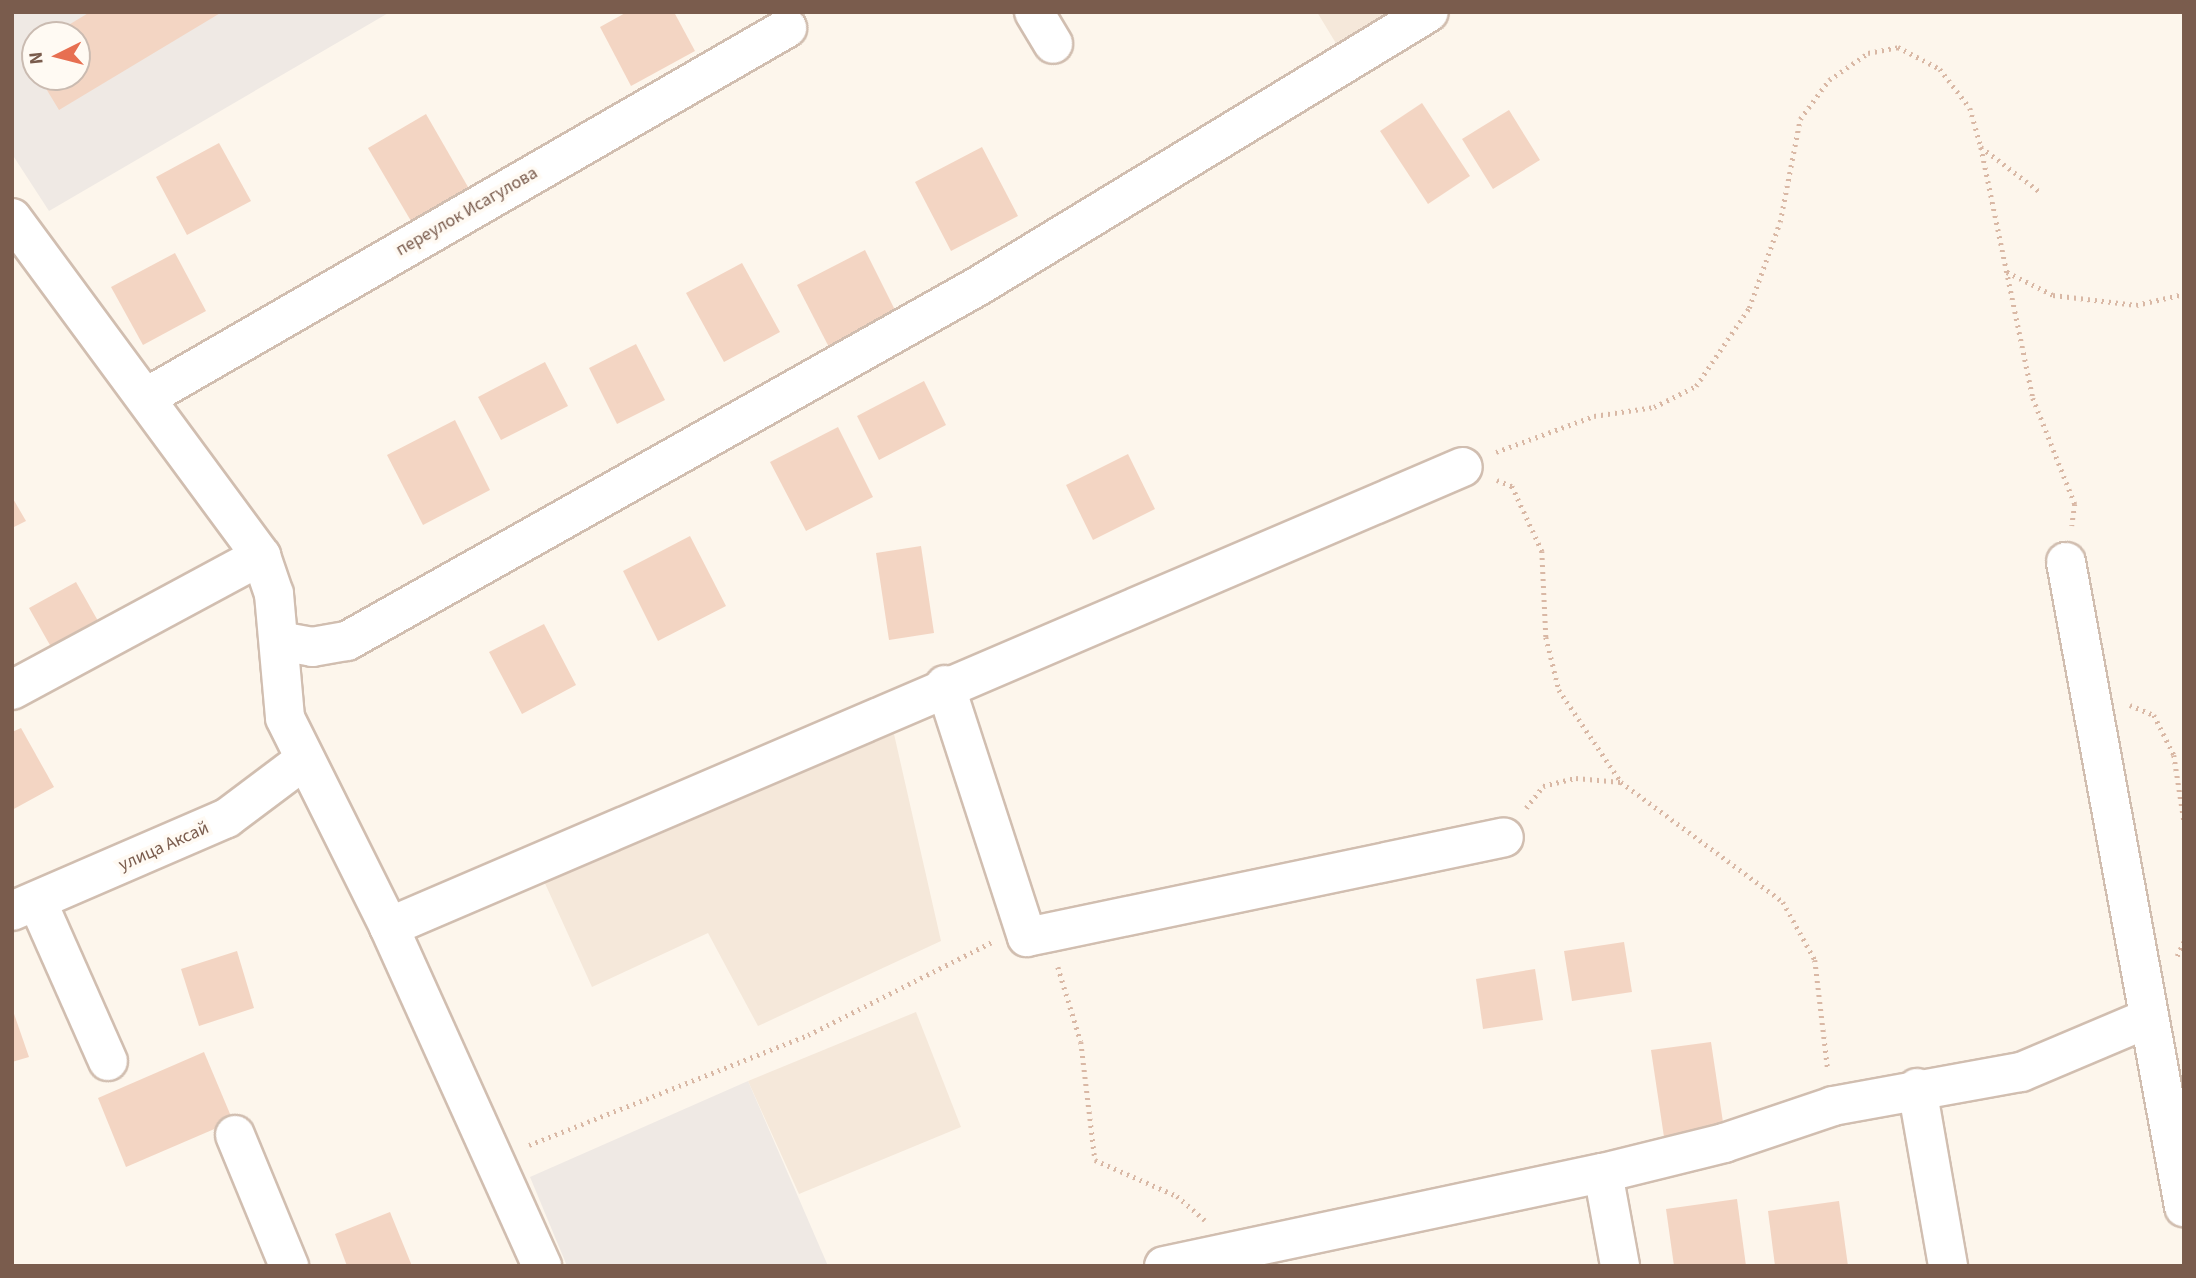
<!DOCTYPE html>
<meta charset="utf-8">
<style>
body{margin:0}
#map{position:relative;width:2196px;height:1278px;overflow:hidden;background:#fdf6ec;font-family:"Source Sans 3",sans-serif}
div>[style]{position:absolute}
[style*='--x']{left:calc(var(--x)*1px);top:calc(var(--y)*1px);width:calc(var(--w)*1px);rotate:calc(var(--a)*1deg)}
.residential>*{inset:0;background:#f5e8da}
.industrial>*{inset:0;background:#efe9e4}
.building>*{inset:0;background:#f3d5c3}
.path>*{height:4.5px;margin-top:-2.25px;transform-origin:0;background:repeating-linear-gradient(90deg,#d9b8a5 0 2px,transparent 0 7px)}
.roads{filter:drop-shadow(2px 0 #d1beb0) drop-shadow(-2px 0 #d1beb0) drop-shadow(0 2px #d1beb0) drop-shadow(0 -2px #d1beb0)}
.minor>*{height:38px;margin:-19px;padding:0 19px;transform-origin:19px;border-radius:19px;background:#fff}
span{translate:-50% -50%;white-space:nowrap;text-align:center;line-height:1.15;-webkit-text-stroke:7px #fffaf3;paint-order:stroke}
.street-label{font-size:18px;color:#7a5c4d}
.frame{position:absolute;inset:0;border:14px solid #7a5c4d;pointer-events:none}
.north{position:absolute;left:21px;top:21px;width:70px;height:70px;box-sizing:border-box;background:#fffaf3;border:2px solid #cabbb1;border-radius:50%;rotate:264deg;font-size:19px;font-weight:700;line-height:28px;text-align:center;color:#7a5c4d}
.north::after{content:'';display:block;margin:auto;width:24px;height:32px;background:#e76f51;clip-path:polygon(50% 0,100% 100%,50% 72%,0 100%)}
</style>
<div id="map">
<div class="residential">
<div style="clip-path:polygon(1317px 12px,1392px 12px,1337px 45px)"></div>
<div style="clip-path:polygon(894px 734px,941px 941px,758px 1026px,708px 933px,592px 987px,543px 879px)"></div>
<div style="clip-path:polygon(916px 1012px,961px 1127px,799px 1194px,748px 1081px)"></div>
</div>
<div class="industrial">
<div style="clip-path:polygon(evenodd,12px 12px,390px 12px,49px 211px,12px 154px,12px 12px,35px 35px,77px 35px,77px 77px,35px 77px,35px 35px)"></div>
<div style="clip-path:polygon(748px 1081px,828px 1266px,567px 1266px,530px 1177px)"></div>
</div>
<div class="building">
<div style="clip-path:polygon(90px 12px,222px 12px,59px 110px,39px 77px,77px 77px,77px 35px,52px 35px)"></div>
<div style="clip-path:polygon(627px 12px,674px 12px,695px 51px,631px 86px,600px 27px)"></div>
<div style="clip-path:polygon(35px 45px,35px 71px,24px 52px)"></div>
<div style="clip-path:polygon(1422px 103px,1470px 176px,1428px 204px,1380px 131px)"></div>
<div style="clip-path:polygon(1509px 110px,1540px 160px,1493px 189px,1462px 139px)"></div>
<div style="clip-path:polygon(426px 114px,468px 187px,411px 221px,368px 148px)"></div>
<div style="clip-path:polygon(219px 143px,251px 201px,187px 235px,156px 177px)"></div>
<div style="clip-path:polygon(982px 147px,1018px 216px,951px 251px,915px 182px)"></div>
<div style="clip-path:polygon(865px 250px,900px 320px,833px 355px,797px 285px)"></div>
<div style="clip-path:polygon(175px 253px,206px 311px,143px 345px,111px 287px)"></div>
<div style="clip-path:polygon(742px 263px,780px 332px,724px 362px,686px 293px)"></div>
<div style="clip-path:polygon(636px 344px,665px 400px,617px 424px,589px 368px)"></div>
<div style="clip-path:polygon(545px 362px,568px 406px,501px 440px,478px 397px)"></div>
<div style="clip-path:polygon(924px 381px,946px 425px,879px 460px,857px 416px)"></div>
<div style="clip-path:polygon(455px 420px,490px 490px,423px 525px,387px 455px)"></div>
<div style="clip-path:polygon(838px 427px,873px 497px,806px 531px,770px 462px)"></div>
<div style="clip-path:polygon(1128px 454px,1155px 509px,1093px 540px,1066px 485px)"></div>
<div style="clip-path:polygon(12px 497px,26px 521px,12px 528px)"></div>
<div style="clip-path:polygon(690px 536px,726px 606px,658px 641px,623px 571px)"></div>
<div style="clip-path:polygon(921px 546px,934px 633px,889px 640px,876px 553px)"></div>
<div style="clip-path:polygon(76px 582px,102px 628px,55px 654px,29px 608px)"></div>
<div style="clip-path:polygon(544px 624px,576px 685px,522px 714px,489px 652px)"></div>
<div style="clip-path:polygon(21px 728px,54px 787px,12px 810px,12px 732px)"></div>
<div style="clip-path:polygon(1624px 942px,1632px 992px,1572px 1001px,1564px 951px)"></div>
<div style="clip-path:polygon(237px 951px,254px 1008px,199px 1026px,181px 969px)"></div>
<div style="clip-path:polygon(1535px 969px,1543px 1020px,1483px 1029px,1476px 979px)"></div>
<div style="clip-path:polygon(12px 1008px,29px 1057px,12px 1062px)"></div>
<div style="clip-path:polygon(1711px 1042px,1724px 1129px,1664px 1137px,1651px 1050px)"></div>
<div style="clip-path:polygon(204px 1052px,233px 1121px,126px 1167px,98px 1098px)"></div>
<div style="clip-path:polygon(1737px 1199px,1746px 1266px,1674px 1266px,1666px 1209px)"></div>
<div style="clip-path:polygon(1839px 1201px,1848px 1266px,1775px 1266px,1768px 1211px)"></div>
<div style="clip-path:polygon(390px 1212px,412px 1266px,347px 1266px,335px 1234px)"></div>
</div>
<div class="path">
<div style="--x:1981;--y:147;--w:256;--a:78.3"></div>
<div style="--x:2033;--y:398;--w:114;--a:68.4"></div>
<div style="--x:2075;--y:504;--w:22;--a:98"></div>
<div style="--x:2007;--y:272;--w:51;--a:26.6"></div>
<div style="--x:2053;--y:295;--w:84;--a:6.9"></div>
<div style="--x:2136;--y:305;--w:49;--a:-12.9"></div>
<div style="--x:1496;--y:452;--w:104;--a:-20.2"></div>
<div style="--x:1594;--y:416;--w:61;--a:-8.5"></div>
<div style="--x:1654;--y:407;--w:47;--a:-26.6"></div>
<div style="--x:1696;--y:386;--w:94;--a:-55.8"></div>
<div style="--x:1749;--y:308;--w:91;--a:-70.2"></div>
<div style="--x:1780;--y:222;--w:105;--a:-79"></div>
<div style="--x:1800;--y:119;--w:49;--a:-53.4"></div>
<div style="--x:1829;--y:80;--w:47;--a:-34.7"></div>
<div style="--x:1868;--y:53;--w:31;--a:-11"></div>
<div style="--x:1898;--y:47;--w:47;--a:27.6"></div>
<div style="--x:1940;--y:69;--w:49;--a:52.4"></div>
<div style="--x:1970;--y:108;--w:41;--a:74.2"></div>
<div style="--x:1981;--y:147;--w:74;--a:37.3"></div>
<div style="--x:1497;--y:480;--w:16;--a:22"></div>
<div style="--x:1512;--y:486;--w:72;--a:65.2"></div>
<div style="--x:1542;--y:551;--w:86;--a:87.3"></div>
<div style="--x:1546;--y:637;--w:55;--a:76.2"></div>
<div style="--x:1559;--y:690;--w:111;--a:56"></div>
<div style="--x:1621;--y:782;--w:202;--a:36.5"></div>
<div style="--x:1783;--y:902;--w:66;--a:61.1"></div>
<div style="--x:1815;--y:960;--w:111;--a:83.3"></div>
<div style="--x:2130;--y:705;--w:26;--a:23"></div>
<div style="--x:2154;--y:715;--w:45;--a:63.4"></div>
<div style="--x:2174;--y:755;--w:66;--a:81.3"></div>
<div style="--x:1526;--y:808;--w:28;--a:-52"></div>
<div style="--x:1543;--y:786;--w:34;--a:-14"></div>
<div style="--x:1576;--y:778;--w:45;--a:5.1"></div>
<div style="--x:2177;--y:956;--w:17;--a:-65"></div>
<div style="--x:1058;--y:967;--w:78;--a:73"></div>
<div style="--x:1081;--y:1042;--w:119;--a:83.2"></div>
<div style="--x:1095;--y:1160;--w:90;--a:23.7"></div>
<div style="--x:1177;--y:1196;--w:37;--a:41"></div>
<div style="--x:529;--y:1145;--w:300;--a:-21.5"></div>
<div style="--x:808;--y:1035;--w:206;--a:-26.8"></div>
</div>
<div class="roads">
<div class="minor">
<div style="--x:1034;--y:12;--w:37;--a:59"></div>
<div style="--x:12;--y:218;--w:420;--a:53.6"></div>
<div style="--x:261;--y:556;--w:40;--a:71.1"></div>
<div style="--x:274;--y:594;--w:124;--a:84.9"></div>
<div style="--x:285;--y:718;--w:233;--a:63.5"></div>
<div style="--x:389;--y:927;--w:372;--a:65.7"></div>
<div style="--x:147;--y:397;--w:739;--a:-29.97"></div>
<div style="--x:2066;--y:562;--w:656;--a:79.63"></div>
<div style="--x:279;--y:641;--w:34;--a:10"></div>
<div style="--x:312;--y:647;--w:36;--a:-10"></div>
<div style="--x:347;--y:641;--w:726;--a:-29.35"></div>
<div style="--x:980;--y:285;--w:525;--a:-31.3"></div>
<div style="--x:945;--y:685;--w:265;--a:72"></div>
<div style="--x:1027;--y:937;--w:487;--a:-11.8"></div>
<div style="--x:12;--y:690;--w:283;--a:-28.3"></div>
<div style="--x:37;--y:901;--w:175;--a:66.1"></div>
<div style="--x:12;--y:911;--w:234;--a:-23.4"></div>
<div style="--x:227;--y:818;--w:95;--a:-36.9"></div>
<div style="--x:389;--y:927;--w:1168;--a:-23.19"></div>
<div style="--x:1917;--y:1088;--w:181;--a:80.1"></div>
<div style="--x:235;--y:1135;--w:142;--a:67.6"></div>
<div style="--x:1603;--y:1173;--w:95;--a:79.6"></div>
<div style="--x:1164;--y:1266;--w:449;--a:-12"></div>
<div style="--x:1603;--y:1173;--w:125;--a:-13.9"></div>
<div style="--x:1724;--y:1143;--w:115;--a:-18.7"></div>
<div style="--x:1833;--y:1106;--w:191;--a:-10.3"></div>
<div style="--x:2021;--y:1072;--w:139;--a:-22.9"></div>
</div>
</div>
<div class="street-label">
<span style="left:467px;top:212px;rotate:-30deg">переулок Исагулова</span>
<span style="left:164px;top:847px;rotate:-24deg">улица Аксай</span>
</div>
<div class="frame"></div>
<div class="north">N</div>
</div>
